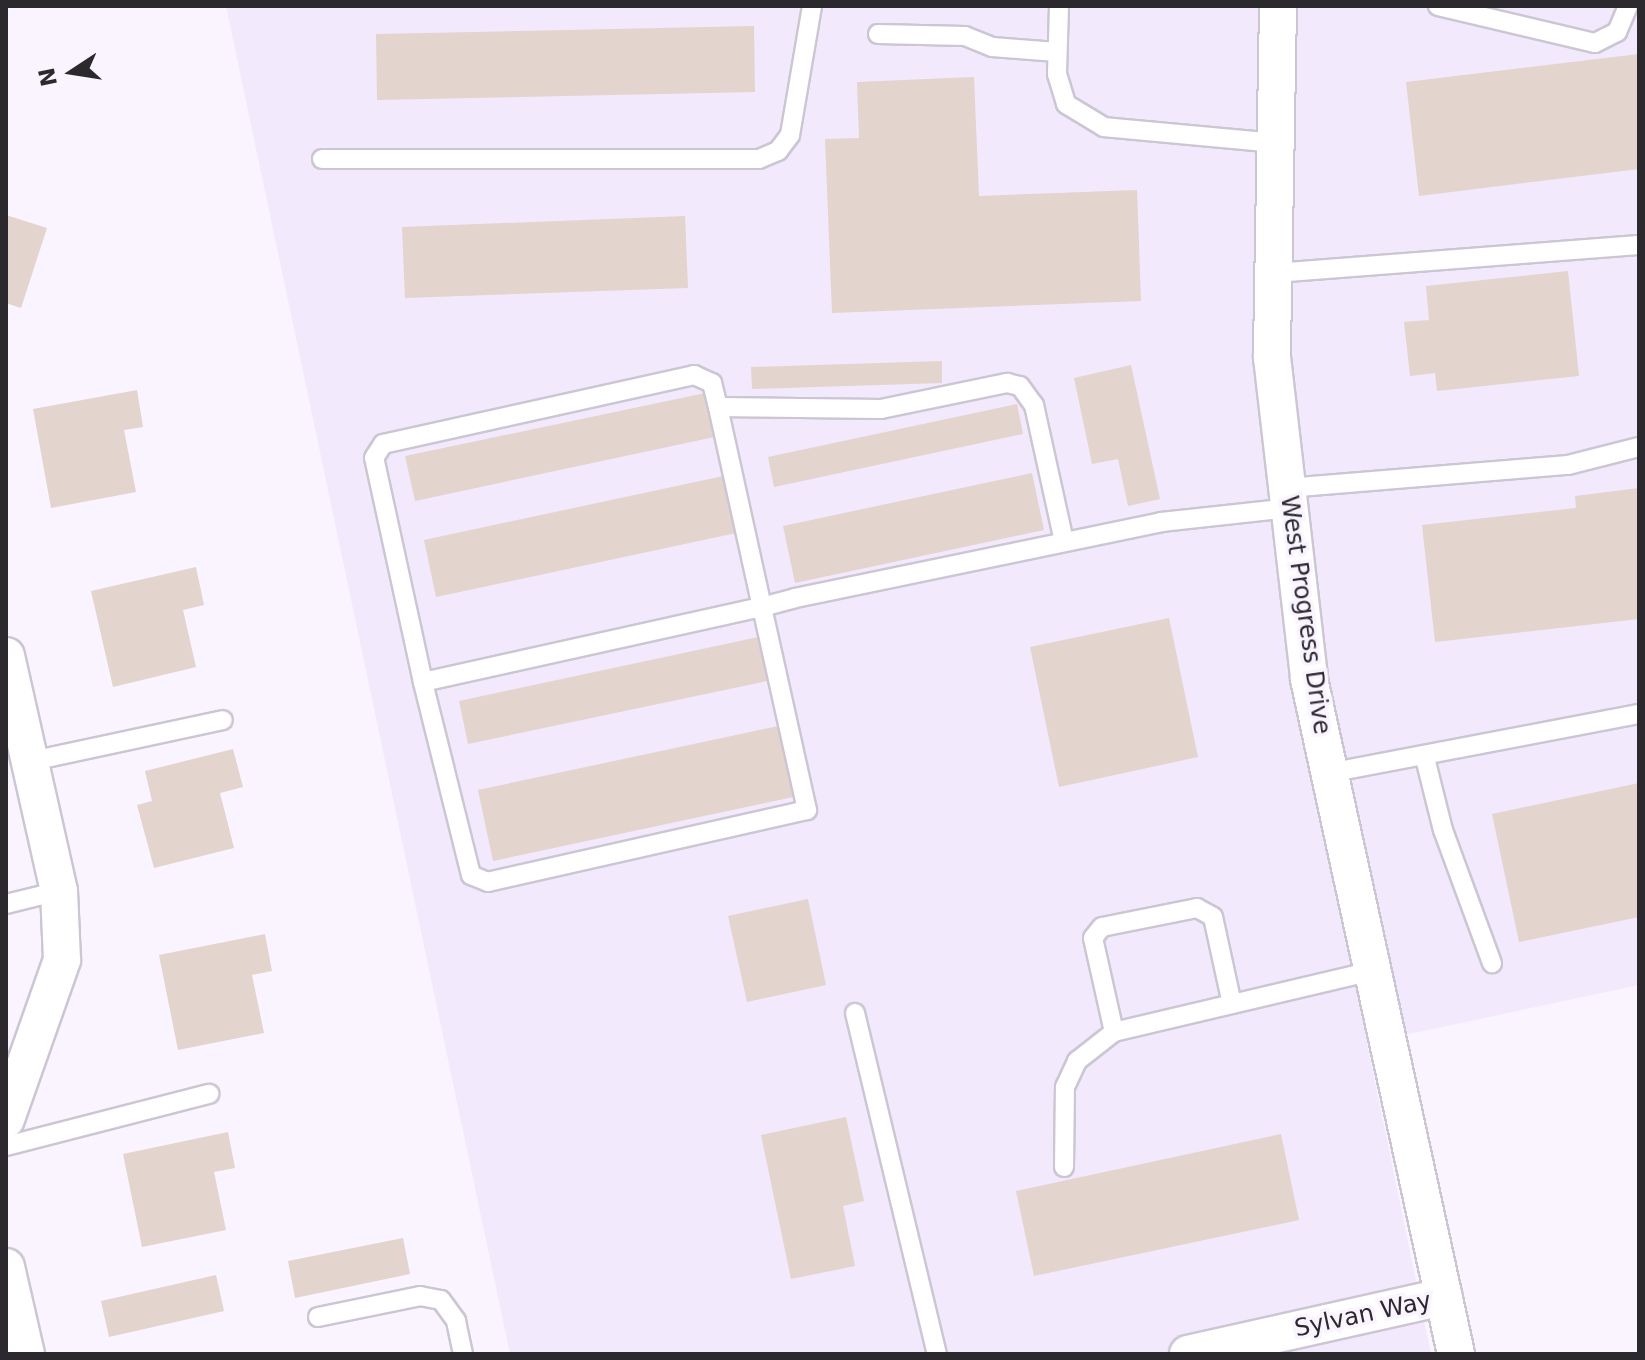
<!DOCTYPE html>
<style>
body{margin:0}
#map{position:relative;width:1645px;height:1360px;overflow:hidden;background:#f9f4ff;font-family:"DejaVu Sans",sans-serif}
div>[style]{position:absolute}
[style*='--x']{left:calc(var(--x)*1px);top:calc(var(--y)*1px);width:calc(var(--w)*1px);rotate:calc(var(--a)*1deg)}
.built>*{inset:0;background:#f2e9fd}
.building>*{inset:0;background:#e3d4cd}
.roads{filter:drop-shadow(2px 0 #ccc6d3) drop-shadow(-2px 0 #ccc6d3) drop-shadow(0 2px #ccc6d3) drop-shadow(0 -2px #ccc6d3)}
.service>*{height:18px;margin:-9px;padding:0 9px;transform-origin:9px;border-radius:9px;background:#fff}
.minor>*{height:36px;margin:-18px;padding:0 18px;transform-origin:18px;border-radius:18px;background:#fff}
span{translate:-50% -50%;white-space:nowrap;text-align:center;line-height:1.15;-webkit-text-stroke:7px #f9f4ff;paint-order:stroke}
.street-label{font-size:24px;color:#2b292e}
.frame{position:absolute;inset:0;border:8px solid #2b292e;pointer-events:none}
.north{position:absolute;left:32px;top:32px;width:80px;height:80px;-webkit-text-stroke:6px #f9f4ff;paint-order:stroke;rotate:258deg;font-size:22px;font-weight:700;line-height:32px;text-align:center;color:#2b292e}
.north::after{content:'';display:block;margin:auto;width:28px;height:36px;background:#2b292e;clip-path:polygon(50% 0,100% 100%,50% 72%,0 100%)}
</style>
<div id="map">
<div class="built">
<div style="clip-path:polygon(226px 6px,1639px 6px,1639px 985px,1367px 1043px,1431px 1354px,510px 1354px)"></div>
</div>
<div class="building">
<div style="clip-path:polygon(754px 26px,755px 92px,377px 100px,376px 34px)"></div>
<div style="clip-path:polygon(1639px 54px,1639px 169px,1419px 196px,1406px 82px)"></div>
<div style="clip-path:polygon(974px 77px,979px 196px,1137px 190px,1141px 301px,832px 313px,825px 139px,859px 138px,857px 82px)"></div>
<div style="clip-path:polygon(6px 215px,47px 228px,21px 308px,6px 303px)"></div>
<div style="clip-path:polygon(685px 216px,688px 288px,405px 298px,402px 227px)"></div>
<div style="clip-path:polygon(1568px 271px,1579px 376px,1437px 391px,1435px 373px,1410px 376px,1404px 322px,1429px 320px,1426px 286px)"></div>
<div style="clip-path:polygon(942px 361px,942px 383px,752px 389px,751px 367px)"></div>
<div style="clip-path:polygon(1131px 365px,1160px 499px,1128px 506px,1118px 459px,1092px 464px,1074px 378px)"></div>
<div style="clip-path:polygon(137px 390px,143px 427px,124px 430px,136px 492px,51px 508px,33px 409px)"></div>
<div style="clip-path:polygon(710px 392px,719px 436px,415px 501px,405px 456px)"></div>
<div style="clip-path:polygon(1017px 404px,1023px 434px,774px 487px,768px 457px)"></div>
<div style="clip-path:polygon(1032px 473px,1044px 530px,795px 583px,783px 526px)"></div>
<div style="clip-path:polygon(728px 475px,741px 532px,436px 597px,424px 540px)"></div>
<div style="clip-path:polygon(1639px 488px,1639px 619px,1435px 642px,1422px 525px,1576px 508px,1575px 496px)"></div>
<div style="clip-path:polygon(196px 567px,204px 605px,183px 610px,196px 667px,113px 687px,91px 591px)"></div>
<div style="clip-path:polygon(1169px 618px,1198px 757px,1059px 787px,1030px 647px)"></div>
<div style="clip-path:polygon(763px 636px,772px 680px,468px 744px,459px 701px)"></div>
<div style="clip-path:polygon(783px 725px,798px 796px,493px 861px,478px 790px)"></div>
<div style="clip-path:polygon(233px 749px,243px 787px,220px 793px,234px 848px,154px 868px,137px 805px,152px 801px,145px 771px)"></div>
<div style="clip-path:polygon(1639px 783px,1639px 917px,1519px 942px,1492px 814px)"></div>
<div style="clip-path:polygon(808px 899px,826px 985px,747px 1002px,728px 916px)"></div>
<div style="clip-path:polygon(265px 934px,272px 971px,252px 975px,264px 1033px,178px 1050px,159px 955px)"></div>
<div style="clip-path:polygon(846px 1117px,864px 1201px,843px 1206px,855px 1266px,791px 1279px,761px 1135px)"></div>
<div style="clip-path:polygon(228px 1132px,235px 1168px,214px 1172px,226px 1230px,142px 1247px,123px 1154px)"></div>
<div style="clip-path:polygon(1281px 1134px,1299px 1220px,1034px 1276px,1016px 1191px)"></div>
<div style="clip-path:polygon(403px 1238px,410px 1274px,295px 1298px,288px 1261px)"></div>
<div style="clip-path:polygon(216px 1275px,224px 1311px,109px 1337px,101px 1301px)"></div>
</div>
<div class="roads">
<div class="service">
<div style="--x:1059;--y:6;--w:68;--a:91.7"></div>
<div style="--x:1057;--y:74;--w:31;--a:73"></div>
<div style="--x:1066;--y:104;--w:44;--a:31.2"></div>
<div style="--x:1104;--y:127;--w:172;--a:5.3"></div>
<div style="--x:1438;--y:6;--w:161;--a:13.3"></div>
<div style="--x:1595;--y:43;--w:25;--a:-27"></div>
<div style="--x:1617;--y:32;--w:28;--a:-67"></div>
<div style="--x:878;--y:34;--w:87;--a:1.3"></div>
<div style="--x:965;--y:36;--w:29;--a:22"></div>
<div style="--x:992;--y:47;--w:65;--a:4.4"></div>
<div style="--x:322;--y:159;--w:437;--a:0"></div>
<div style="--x:759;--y:159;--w:21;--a:-23"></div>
<div style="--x:778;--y:151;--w:20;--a:-53"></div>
<div style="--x:790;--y:135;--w:131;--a:-80.3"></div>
<div style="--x:1274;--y:273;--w:366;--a:-4.4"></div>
<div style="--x:718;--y:407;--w:163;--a:0.7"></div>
<div style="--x:881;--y:409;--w:129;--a:-11.7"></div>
<div style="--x:1007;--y:383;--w:13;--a:13"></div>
<div style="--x:1020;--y:386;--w:24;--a:54"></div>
<div style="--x:1034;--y:405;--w:140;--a:77.6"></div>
<div style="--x:1287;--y:488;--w:282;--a:-4.7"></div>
<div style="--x:1568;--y:465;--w:73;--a:-14.2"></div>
<div style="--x:423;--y:682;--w:229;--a:-102.3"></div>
<div style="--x:374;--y:458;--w:17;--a:-57"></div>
<div style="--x:383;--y:444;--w:319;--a:-12.5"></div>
<div style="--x:694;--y:375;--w:20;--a:24"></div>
<div style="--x:712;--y:383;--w:25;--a:76"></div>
<div style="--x:718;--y:407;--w:205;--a:77.6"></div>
<div style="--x:762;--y:607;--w:208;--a:77.5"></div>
<div style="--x:807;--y:810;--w:327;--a:167.3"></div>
<div style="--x:488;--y:882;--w:18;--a:-158"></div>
<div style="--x:471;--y:875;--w:199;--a:-104"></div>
<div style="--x:423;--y:682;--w:347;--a:-12.5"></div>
<div style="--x:762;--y:607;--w:34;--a:-15"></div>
<div style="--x:795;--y:598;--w:374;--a:-11.7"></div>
<div style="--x:1161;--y:522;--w:129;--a:-6.2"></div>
<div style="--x:1425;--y:758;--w:74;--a:76"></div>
<div style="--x:1443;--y:830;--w:142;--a:69.8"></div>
<div style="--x:32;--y:761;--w:195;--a:-12.1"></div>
<div style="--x:1329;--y:773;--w:316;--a:-10.8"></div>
<div style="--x:6;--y:904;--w:55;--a:-13.8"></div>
<div style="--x:855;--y:1013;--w:351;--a:76.5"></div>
<div style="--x:1114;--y:1032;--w:96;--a:-102.6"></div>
<div style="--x:1093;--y:938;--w:14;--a:-51"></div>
<div style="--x:1102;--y:927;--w:97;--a:-11.3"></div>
<div style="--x:1197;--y:908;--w:18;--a:29"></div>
<div style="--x:1213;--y:917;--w:89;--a:77.7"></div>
<div style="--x:6;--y:1146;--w:210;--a:-14.4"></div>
<div style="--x:1064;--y:1167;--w:80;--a:-89.3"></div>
<div style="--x:1065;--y:1087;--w:29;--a:-65"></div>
<div style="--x:1077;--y:1061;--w:47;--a:-38.1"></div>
<div style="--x:1114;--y:1032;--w:265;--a:-13.3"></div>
<div style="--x:318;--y:1317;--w:104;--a:-11.6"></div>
<div style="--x:420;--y:1296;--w:21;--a:11"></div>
<div style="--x:441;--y:1300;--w:26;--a:54"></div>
<div style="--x:456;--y:1321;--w:34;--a:78"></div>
</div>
<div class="minor">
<div style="--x:1278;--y:6;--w:351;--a:91"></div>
<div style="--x:1272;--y:357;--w:324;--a:83.4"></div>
<div style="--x:1309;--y:679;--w:691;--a:77.71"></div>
<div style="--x:6;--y:656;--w:241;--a:77.3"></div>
<div style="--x:59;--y:891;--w:69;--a:87.5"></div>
<div style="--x:62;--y:960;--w:169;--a:109.4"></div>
<div style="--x:6;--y:1267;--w:89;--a:77.1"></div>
<div style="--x:1188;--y:1354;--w:262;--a:-12.6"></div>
</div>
</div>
<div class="street-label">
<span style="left:1305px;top:615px;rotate:82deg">West Progress Drive</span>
<span style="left:1363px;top:1315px;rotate:-12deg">Sylvan Way</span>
</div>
<div class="frame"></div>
<div class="north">N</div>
</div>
